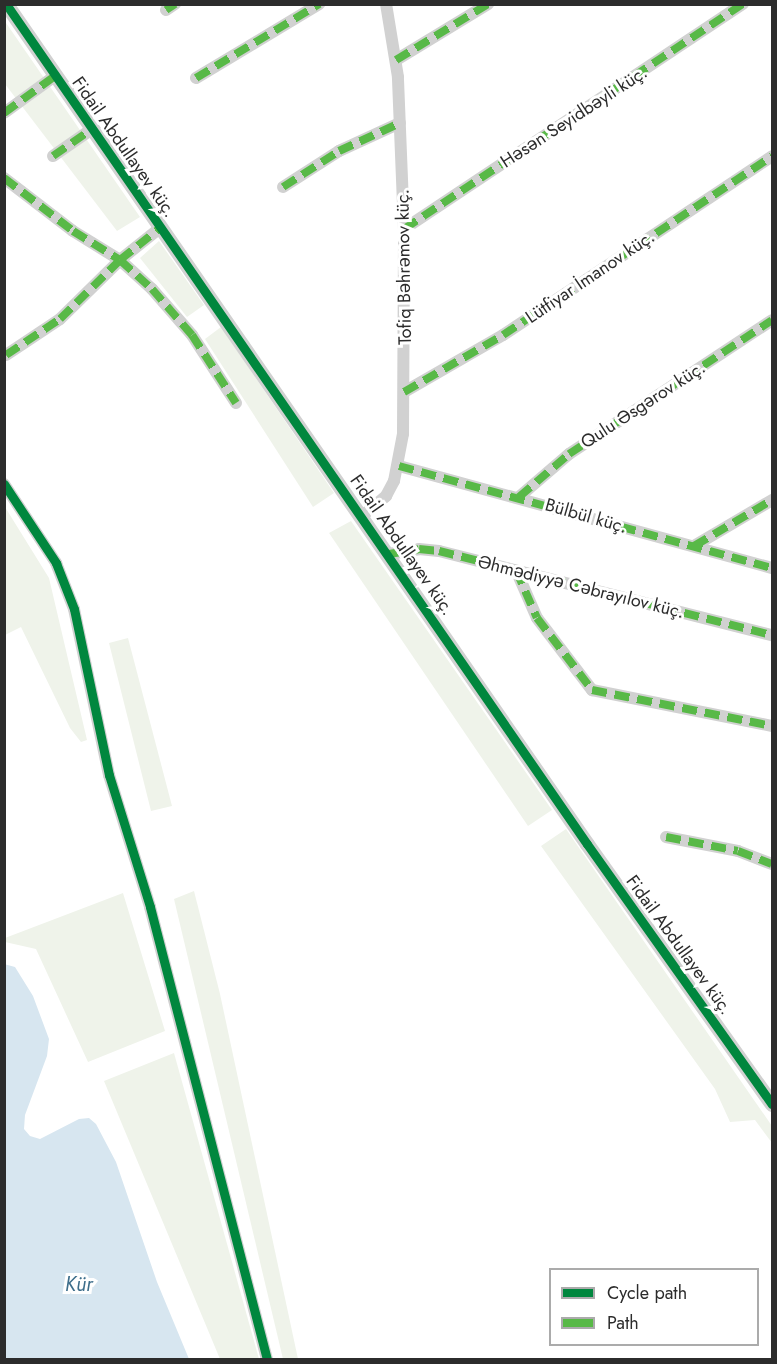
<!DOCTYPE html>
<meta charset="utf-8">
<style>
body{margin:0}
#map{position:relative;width:777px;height:1364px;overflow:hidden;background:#fff;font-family:Jost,sans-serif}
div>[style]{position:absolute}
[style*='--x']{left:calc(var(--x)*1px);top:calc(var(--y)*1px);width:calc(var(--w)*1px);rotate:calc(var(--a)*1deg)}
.green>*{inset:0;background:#eff3ea}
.water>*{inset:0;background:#d7e6f0}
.minor>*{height:12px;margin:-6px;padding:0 6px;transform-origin:6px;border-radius:6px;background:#d1d1d1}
.tertiary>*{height:15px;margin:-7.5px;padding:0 7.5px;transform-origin:7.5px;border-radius:7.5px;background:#d1d1d1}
.quiet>*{height:8px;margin-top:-4px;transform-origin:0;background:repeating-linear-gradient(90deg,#58b947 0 15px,transparent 0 23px)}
.cycleway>*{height:9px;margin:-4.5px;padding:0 4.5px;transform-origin:4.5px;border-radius:4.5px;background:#00873e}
span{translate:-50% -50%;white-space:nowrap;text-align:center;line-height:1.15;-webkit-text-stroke:6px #fff;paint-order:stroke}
.street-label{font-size:18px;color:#2c2c2c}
.water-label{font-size:20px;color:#3d6e8b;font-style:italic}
.frame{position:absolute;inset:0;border:6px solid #2c2c2c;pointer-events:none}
.legend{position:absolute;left:549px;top:1268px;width:210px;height:78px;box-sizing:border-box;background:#fff;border:2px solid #ababab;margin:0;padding:8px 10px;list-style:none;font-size:18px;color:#2c2c2c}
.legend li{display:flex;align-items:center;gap:12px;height:30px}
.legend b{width:30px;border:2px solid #ababab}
</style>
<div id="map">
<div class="green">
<div style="clip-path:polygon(4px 20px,140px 217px,117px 231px,5px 84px)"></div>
<div style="clip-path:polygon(159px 241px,204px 305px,187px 317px,140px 258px)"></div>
<div style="clip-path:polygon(221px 327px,334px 493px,313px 507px,205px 339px)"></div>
<div style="clip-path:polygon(5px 507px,49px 578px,87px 740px,81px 742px,70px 728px,21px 627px,5px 635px)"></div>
<div style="clip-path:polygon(351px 521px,552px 810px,528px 826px,329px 533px)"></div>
<div style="clip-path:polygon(128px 638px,172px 806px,151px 811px,109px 643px)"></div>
<div style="clip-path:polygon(566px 829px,772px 1126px,772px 1143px,755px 1120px,730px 1122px,715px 1089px,541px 846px)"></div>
<div style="clip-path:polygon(194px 891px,220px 994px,298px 1359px,283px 1359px,174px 899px)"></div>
<div style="clip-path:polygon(123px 893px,165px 1031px,88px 1062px,36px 949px,5px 942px,5px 938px)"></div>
<div style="clip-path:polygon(174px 1053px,259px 1359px,220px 1359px,104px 1081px)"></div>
</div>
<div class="water">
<div style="clip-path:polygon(4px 964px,15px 967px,33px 996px,49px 1039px,47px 1056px,25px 1115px,24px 1129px,30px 1136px,40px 1139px,79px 1119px,89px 1118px,96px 1124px,116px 1162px,157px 1282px,189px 1359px,5px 1359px)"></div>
</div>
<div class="minor">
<div style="--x:166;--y:10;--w:11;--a:-34"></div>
<div style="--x:396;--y:60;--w:108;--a:-31.3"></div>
<div style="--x:196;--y:78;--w:144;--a:-31"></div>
<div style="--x:4;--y:113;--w:63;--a:-36"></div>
<div style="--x:53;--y:156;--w:47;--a:-34.7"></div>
<div style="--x:4;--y:178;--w:87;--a:37.5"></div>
<div style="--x:73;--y:231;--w:55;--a:31.7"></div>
<div style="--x:120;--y:260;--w:43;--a:42.2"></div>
<div style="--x:152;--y:289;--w:61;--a:49"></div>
<div style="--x:192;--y:335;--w:81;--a:57.1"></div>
<div style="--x:283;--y:187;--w:67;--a:-32.7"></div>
<div style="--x:339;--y:151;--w:67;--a:-24.7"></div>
<div style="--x:404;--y:229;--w:407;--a:-33.6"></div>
<div style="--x:6;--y:355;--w:65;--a:-33.7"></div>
<div style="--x:60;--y:319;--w:84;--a:-44.5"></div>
<div style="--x:120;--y:260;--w:51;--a:-38.7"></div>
<div style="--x:404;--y:392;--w:114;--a:-29.9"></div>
<div style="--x:503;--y:335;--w:323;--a:-33.6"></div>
<div style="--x:399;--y:466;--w:387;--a:15.3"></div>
<div style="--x:4;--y:484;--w:95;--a:56.6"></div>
<div style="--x:56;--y:563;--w:49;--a:68.6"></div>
<div style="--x:74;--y:609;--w:170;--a:78.1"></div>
<div style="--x:109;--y:775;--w:138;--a:72.7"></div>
<div style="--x:150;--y:907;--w:468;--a:75.5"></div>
<div style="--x:519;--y:497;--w:66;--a:-40.7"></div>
<div style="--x:569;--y:454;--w:243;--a:-33.4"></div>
<div style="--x:361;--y:517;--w:33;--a:-40"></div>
<div style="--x:386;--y:496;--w:17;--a:-62"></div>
<div style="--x:394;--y:481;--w:48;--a:-79.2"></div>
<div style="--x:403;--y:434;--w:205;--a:-89.7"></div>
<div style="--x:404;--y:229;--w:152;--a:-92.3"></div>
<div style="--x:398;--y:77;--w:74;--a:-99.3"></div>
<div style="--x:694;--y:546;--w:91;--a:-30.5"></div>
<div style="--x:389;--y:554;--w:30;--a:-9"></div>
<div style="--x:419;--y:549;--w:20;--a:6"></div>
<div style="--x:439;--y:551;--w:343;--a:14.2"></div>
<div style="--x:516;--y:570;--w:52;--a:66.4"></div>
<div style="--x:537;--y:618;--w:91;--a:52.6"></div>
<div style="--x:592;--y:690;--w:184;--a:11.3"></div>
<div style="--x:666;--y:837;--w:73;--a:11"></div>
<div style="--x:738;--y:851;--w:36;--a:21"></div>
</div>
<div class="tertiary">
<div style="--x:6;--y:4;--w:1021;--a:55.33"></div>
<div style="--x:587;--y:844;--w:319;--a:54.6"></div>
</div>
<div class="quiet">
<div style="--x:166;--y:10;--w:11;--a:-34"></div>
<div style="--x:396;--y:60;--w:108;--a:-31.3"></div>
<div style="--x:196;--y:78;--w:144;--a:-31"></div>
<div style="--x:4;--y:113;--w:63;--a:-36"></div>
<div style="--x:53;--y:156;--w:47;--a:-34.7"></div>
<div style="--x:4;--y:178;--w:87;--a:37.5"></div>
<div style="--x:73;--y:231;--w:55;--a:31.7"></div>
<div style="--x:120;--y:260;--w:43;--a:42.2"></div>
<div style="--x:152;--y:289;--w:61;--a:49"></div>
<div style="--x:192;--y:335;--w:81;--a:57.1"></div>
<div style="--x:283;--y:187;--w:67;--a:-32.7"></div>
<div style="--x:339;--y:151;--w:67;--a:-24.7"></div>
<div style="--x:404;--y:229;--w:407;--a:-33.6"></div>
<div style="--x:6;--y:355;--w:65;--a:-33.7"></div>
<div style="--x:60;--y:319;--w:84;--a:-44.5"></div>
<div style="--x:120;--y:260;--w:51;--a:-38.7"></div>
<div style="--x:404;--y:392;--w:114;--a:-29.9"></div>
<div style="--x:503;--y:335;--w:323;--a:-33.6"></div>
<div style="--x:399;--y:466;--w:387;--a:15.3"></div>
<div style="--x:519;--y:497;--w:66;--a:-40.7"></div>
<div style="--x:569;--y:454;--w:243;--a:-33.4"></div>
<div style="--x:694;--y:546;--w:91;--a:-30.5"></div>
<div style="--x:389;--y:554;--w:30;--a:-9"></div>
<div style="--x:419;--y:549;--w:20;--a:6"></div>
<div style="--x:439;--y:551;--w:343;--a:14.2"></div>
<div style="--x:516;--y:570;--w:52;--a:66.4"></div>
<div style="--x:537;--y:618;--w:91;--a:52.6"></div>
<div style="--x:592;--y:690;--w:184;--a:11.3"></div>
<div style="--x:666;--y:837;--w:73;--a:11"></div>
<div style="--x:738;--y:851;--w:36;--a:21"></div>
</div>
<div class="cycleway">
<div style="--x:6;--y:4;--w:1021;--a:55.33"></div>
<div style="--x:587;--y:844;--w:319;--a:54.6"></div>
<div style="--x:4;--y:484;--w:95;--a:56.6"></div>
<div style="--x:56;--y:563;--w:49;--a:68.6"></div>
<div style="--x:74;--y:609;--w:170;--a:78.1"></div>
<div style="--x:109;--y:775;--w:138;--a:72.7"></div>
<div style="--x:150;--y:907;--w:468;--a:75.5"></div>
</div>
<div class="street-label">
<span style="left:574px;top:117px;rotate:-33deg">Həsən Seyidbəyli küç.</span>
<span style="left:124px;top:147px;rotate:55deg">Fidail Abdullayev küç.</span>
<span style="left:404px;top:267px;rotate:-91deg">Tofiq Bəhrəmov küç.</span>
<span style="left:590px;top:277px;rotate:-34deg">Lütfiyar İmanov küç.</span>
<span style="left:643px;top:405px;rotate:-33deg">Qulu Əsgərov küç.</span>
<span style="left:586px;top:516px;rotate:16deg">Bülbül küç.</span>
<span style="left:402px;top:545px;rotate:55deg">Fidail Abdullayev küç.</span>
<span style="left:581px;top:587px;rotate:14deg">Əhmədiyyə Cəbrayılov küç.</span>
<span style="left:679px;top:945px;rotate:54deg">Fidail Abdullayev küç.</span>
</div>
<div class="water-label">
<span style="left:79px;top:1284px">Kür</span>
</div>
<div class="frame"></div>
<ul class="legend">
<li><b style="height:8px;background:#00873e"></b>Cycle path</li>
<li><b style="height:8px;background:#58b947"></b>Path</li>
</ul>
</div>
